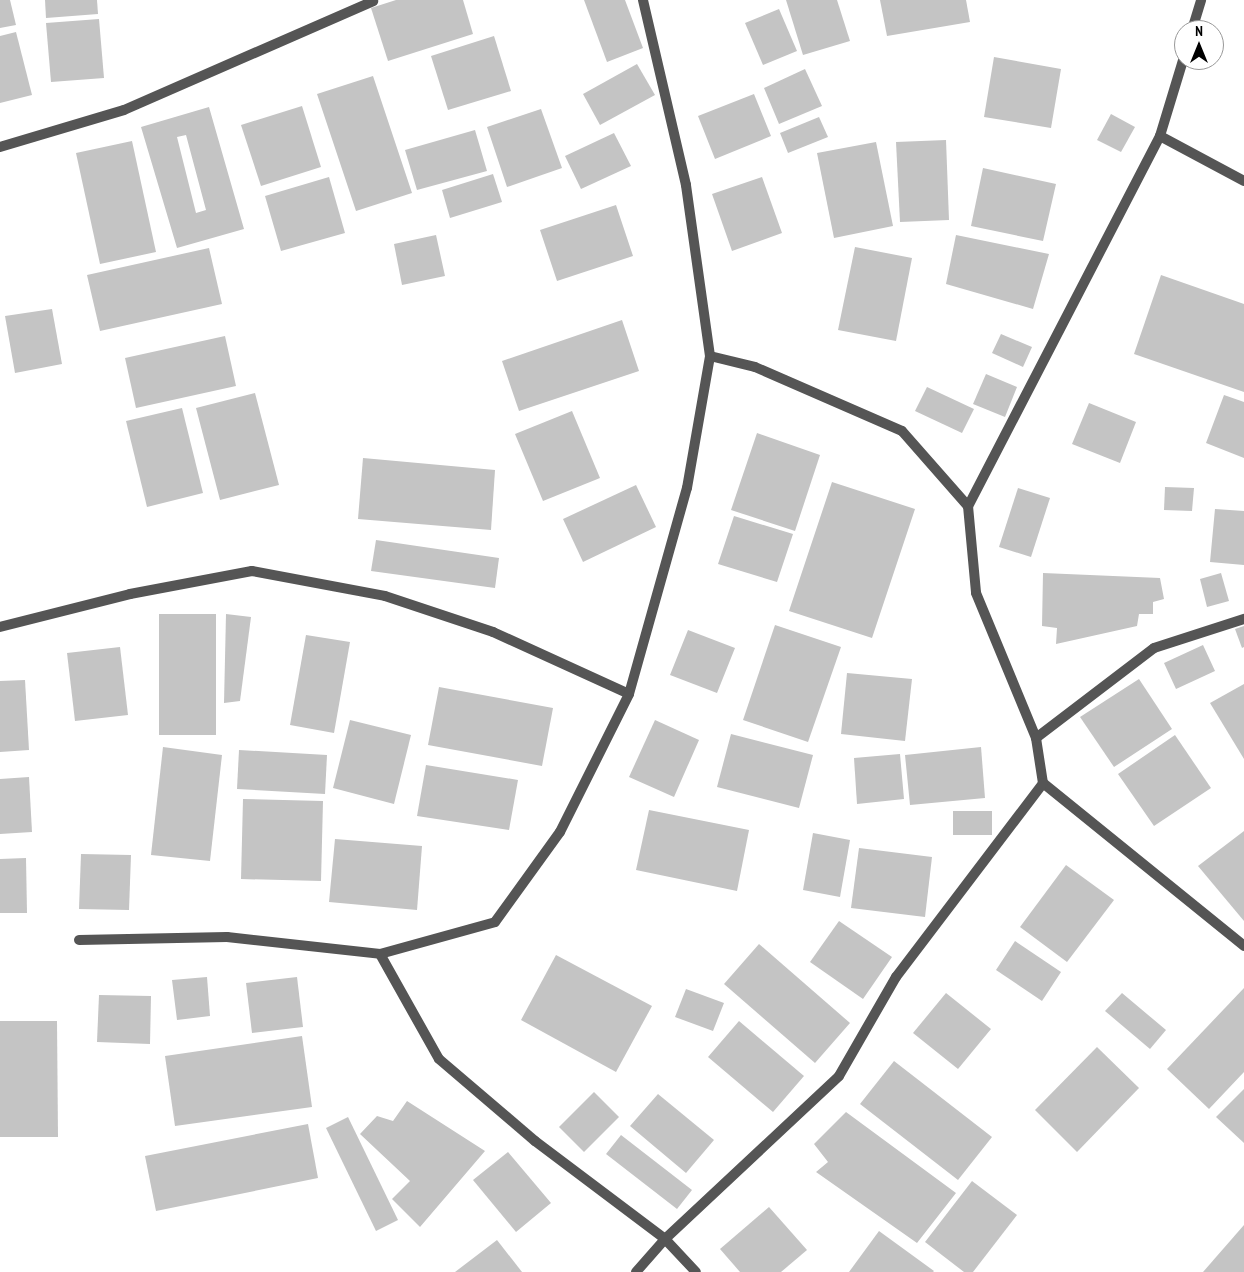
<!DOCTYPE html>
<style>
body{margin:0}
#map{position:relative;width:1244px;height:1272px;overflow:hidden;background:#fff;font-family:"PT Sans Narrow",sans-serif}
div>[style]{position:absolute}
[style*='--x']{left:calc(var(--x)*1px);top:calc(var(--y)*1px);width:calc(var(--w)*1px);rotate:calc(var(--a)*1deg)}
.building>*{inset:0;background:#c4c4c4}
.street>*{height:10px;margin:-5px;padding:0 5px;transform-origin:5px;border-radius:5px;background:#555}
span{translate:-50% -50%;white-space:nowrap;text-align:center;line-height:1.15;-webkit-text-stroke:5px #fff;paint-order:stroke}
.north{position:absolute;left:1174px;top:20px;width:50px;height:50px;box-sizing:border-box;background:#fff;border:1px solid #999;border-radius:50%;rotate:0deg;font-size:14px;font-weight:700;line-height:20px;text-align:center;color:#000}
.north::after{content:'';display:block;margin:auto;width:18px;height:22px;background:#000;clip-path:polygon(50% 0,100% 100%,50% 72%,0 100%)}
</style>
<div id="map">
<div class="building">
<div style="clip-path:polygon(0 0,10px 0,16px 25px,0 28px)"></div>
<div style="clip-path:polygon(45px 0,97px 0,98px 14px,46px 18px)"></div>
<div style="clip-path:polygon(396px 0,463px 0,473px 34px,388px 61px,371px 8px)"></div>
<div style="clip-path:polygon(584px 0,625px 0,643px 48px,607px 62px)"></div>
<div style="clip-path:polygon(786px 0,837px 0,850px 41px,803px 55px)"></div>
<div style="clip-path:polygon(880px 0,966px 0,970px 22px,887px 36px)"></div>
<div style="clip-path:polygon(779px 9px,797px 51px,763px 65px,745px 23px)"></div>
<div style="clip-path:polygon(99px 19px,104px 78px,51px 82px,46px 23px)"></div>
<div style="clip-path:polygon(16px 32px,32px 95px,0 103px,0 36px)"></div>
<div style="clip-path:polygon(494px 36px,511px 91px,448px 110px,431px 56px)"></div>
<div style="clip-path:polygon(994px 57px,1061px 69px,1051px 128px,984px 117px)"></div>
<div style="clip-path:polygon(637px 64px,655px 95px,600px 125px,583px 94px)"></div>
<div style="clip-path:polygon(805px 69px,822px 106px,779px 124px,764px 88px)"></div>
<div style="clip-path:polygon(373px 76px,412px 193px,356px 211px,317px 94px)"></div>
<div style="clip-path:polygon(754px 94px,771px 136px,715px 159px,698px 116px)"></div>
<div style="clip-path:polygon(302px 106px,321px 167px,261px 186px,241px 125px)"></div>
<div style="clip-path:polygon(evenodd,209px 107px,244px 229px,177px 248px,141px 127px,209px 107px,186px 135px,206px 210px,196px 213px,177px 137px,186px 135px)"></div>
<div style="clip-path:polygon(541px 109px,562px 168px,507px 187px,487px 127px)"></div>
<div style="clip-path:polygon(1111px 114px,1135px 127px,1121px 152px,1097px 140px)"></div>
<div style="clip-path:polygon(819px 117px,828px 137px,788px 153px,780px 133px)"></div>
<div style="clip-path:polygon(475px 130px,487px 171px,417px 190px,405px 150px)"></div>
<div style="clip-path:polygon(614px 133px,631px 166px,581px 189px,565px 156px)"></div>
<div style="clip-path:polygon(946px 140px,949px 220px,900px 222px,896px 142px)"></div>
<div style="clip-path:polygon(132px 141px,156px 252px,100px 264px,76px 153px)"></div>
<div style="clip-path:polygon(876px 142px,893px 226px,834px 238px,817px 153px)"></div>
<div style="clip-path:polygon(983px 168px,1056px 184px,1043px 241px,971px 226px)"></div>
<div style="clip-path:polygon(493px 174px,502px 202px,450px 218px,442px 190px)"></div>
<div style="clip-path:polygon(329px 177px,345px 233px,281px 251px,265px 196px)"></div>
<div style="clip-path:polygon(762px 177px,782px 233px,732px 251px,712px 194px)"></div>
<div style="clip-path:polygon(616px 205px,633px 256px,557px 281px,540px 230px)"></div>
<div style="clip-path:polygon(436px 235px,445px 276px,402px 285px,394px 244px)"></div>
<div style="clip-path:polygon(956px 235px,1049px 254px,1033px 309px,946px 284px)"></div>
<div style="clip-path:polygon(855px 247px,912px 258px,896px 341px,838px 330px)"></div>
<div style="clip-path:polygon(209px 248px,222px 304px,100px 331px,87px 275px)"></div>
<div style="clip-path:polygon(1161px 275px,1244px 304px,1244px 392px,1134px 354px)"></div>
<div style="clip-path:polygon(52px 309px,62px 364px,15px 373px,5px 316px)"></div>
<div style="clip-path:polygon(622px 320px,639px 371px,519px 411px,502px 361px)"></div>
<div style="clip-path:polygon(1001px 334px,1032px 347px,1023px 367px,992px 353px)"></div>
<div style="clip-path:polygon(225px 336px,236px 386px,136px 408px,125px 358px)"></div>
<div style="clip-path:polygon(986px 374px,1017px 387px,1005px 417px,973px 404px)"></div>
<div style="clip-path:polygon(927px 387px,974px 409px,962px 433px,915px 411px)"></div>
<div style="clip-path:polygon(255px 393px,279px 485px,220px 500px,196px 408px)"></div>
<div style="clip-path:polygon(1224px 395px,1244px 402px,1244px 458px,1206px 443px)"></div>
<div style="clip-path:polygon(1089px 403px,1136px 422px,1120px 463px,1072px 444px)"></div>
<div style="clip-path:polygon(182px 408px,203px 493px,147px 507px,126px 421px)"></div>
<div style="clip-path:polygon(572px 411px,600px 478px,543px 501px,515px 434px)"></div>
<div style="clip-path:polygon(757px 433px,820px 455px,795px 531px,731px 510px)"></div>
<div style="clip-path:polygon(363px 458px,495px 470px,491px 530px,358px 519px)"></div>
<div style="clip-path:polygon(832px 482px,915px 509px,872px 638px,789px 611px)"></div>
<div style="clip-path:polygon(636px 485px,656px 527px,583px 562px,563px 519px)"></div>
<div style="clip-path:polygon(1165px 487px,1194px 488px,1192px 511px,1164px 510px)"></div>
<div style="clip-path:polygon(1018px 488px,1050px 498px,1031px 557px,999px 547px)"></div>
<div style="clip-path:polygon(1215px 509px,1244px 511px,1244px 565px,1210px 562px)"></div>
<div style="clip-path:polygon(734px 516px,793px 534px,777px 582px,718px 564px)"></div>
<div style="clip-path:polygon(376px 540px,499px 558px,495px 588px,371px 571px)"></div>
<div style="clip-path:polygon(1043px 573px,1160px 578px,1164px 599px,1153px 602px,1153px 614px,1139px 614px,1137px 626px,1056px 644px,1057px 628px,1042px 626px)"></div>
<div style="clip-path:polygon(1221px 573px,1229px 601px,1207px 607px,1200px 579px)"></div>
<div style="clip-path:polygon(159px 614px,216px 614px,216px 735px,159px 735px)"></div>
<div style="clip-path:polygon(226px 614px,251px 617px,240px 701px,224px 703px)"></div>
<div style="clip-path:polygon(775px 625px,841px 647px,808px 742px,743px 720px)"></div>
<div style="clip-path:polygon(1244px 626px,1244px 647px,1242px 648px,1235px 629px)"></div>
<div style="clip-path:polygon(688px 630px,735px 648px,717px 693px,670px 675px)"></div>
<div style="clip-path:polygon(306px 635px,350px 642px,334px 733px,290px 725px)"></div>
<div style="clip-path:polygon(1203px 645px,1215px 671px,1176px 689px,1164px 663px)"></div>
<div style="clip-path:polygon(120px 647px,128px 715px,75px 721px,67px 653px)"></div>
<div style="clip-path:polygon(847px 673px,912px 679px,905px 741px,841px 734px)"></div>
<div style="clip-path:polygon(1139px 679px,1172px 729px,1114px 767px,1080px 717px)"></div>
<div style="clip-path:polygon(25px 680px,29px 750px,0 752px,0 681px)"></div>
<div style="clip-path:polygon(1244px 684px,1244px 759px,1210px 703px)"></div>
<div style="clip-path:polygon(439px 687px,553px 708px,542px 766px,428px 745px)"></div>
<div style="clip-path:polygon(350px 720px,411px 735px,394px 804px,333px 788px)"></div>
<div style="clip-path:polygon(655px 720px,699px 740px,674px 797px,629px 777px)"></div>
<div style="clip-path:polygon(731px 734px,813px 755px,799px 808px,717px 787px)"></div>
<div style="clip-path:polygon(1175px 735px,1211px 788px,1154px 826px,1118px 774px)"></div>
<div style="clip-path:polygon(163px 747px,222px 755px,210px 861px,151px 855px)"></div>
<div style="clip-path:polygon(981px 747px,985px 798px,910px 805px,905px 755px)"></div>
<div style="clip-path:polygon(239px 750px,327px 755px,325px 794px,237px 789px)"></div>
<div style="clip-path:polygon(900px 754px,904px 799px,857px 804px,854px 758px)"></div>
<div style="clip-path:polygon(426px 765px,518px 780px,509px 830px,417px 816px)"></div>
<div style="clip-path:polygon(29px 777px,32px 832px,0 834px,0 779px)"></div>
<div style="clip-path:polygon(243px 799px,323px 801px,321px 881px,241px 879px)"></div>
<div style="clip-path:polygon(649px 810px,749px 830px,737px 891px,636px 870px)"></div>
<div style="clip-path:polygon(953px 811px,992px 811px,992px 835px,953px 835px)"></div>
<div style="clip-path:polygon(1244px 831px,1244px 921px,1198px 866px)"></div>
<div style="clip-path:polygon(813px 833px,850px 840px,840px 897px,803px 890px)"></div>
<div style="clip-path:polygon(335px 839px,422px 846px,417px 910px,329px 902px)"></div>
<div style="clip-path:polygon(859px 848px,932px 857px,925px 917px,851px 908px)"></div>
<div style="clip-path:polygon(81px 854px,131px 855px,129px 910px,79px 909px)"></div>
<div style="clip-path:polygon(26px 858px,27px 913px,0 913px,0 859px)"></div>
<div style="clip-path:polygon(1066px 865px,1114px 900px,1067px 962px,1020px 927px)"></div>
<div style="clip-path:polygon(839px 921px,892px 957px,863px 999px,810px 962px)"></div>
<div style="clip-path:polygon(1015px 941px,1061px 972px,1042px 1001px,996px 970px)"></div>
<div style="clip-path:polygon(759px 944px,850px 1023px,815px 1063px,724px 984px)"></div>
<div style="clip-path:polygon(556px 955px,652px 1006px,616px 1072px,521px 1020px)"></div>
<div style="clip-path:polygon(207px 977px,210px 1016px,177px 1020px,172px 980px)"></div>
<div style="clip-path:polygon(297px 977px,303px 1027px,252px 1033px,246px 983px)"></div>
<div style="clip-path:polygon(1244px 988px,1244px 1072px,1209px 1109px,1167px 1069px)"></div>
<div style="clip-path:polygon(686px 989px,724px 1003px,713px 1031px,675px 1017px)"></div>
<div style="clip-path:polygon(946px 993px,991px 1029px,958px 1069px,913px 1033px)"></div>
<div style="clip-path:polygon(1122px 993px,1166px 1030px,1150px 1049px,1105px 1011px)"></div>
<div style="clip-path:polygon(99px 995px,151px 996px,150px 1044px,97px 1042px)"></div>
<div style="clip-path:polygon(0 1021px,57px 1021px,58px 1137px,0 1137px)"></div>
<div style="clip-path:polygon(739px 1021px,804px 1076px,773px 1112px,708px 1057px)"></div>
<div style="clip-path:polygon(302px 1036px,312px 1107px,175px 1126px,165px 1056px)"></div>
<div style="clip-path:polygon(1097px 1047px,1139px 1088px,1077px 1152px,1035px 1110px)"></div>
<div style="clip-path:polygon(894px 1061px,992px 1137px,958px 1180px,860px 1104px)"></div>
<div style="clip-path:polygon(1244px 1089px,1244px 1143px,1216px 1117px)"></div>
<div style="clip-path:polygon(594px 1092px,619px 1117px,584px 1152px,559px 1127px)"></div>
<div style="clip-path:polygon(658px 1094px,714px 1140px,686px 1173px,630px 1126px)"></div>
<div style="clip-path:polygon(407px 1101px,485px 1151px,420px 1227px,392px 1199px,410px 1181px,360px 1134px,377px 1116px,393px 1121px)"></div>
<div style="clip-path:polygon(846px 1112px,956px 1193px,917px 1243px,816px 1172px,828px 1162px,814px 1144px)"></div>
<div style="clip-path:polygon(348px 1117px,398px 1220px,376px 1231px,326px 1128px)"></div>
<div style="clip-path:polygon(308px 1124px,318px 1178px,156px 1211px,145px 1156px)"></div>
<div style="clip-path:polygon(621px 1135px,692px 1190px,677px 1209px,606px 1154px)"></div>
<div style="clip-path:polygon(508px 1152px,551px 1203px,516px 1232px,473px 1180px)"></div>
<div style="clip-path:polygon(972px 1181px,1017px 1215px,973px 1272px,964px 1272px,925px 1242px)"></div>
<div style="clip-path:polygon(769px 1207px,807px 1250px,781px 1272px,740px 1272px,720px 1249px)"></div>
<div style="clip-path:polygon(1244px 1225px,1244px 1272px,1203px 1272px)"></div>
<div style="clip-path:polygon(879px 1231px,934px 1271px,933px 1272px,849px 1272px)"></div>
<div style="clip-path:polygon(497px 1240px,522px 1272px,455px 1272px)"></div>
</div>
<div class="street">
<div style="--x:1192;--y:30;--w:31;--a:-73"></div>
<div style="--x:1184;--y:57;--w:83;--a:106.9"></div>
<div style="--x:1160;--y:136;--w:417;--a:117.4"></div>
<div style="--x:968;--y:506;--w:87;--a:84.7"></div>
<div style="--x:976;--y:593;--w:157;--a:67.5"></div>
<div style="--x:1036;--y:738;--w:46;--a:81.2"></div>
<div style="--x:1043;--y:783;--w:259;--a:39"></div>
<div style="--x:1160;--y:136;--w:95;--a:28.2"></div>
<div style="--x:0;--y:147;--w:129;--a:-16.6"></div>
<div style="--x:124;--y:110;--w:272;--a:-23.6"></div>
<div style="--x:710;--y:356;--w:46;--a:13.7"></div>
<div style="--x:755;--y:367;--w:160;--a:23.5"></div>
<div style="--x:902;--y:431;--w:100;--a:48.7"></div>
<div style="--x:0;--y:627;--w:134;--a:-14.2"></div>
<div style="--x:130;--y:594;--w:124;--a:-10.7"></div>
<div style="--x:252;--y:571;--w:135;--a:10.6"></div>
<div style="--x:385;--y:596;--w:114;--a:18.4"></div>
<div style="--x:493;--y:632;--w:149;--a:24.5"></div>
<div style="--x:1036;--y:738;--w:148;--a:-37.3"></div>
<div style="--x:1154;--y:648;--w:95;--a:-17.9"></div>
<div style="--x:79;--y:940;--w:148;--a:-1.2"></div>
<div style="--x:227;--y:937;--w:154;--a:6.3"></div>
<div style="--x:380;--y:954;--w:120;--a:60.7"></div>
<div style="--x:439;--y:1059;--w:126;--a:40.5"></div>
<div style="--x:535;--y:1141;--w:163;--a:37"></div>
<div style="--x:665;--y:1239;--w:45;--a:46.8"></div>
<div style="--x:380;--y:954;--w:119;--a:-15.5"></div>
<div style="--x:495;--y:922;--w:111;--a:-54.2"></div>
<div style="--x:560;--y:832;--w:154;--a:-63.4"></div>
<div style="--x:629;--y:694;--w:214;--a:-74.3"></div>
<div style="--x:687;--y:488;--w:134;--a:-80.1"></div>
<div style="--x:710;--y:356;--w:173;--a:-98"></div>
<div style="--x:686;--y:185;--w:190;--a:-103.1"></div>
<div style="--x:636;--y:1272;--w:44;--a:-48.7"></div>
<div style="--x:665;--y:1239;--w:238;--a:-43.1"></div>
<div style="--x:839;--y:1076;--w:114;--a:-60.1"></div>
<div style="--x:896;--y:977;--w:243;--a:-52.8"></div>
</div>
<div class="north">N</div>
</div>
